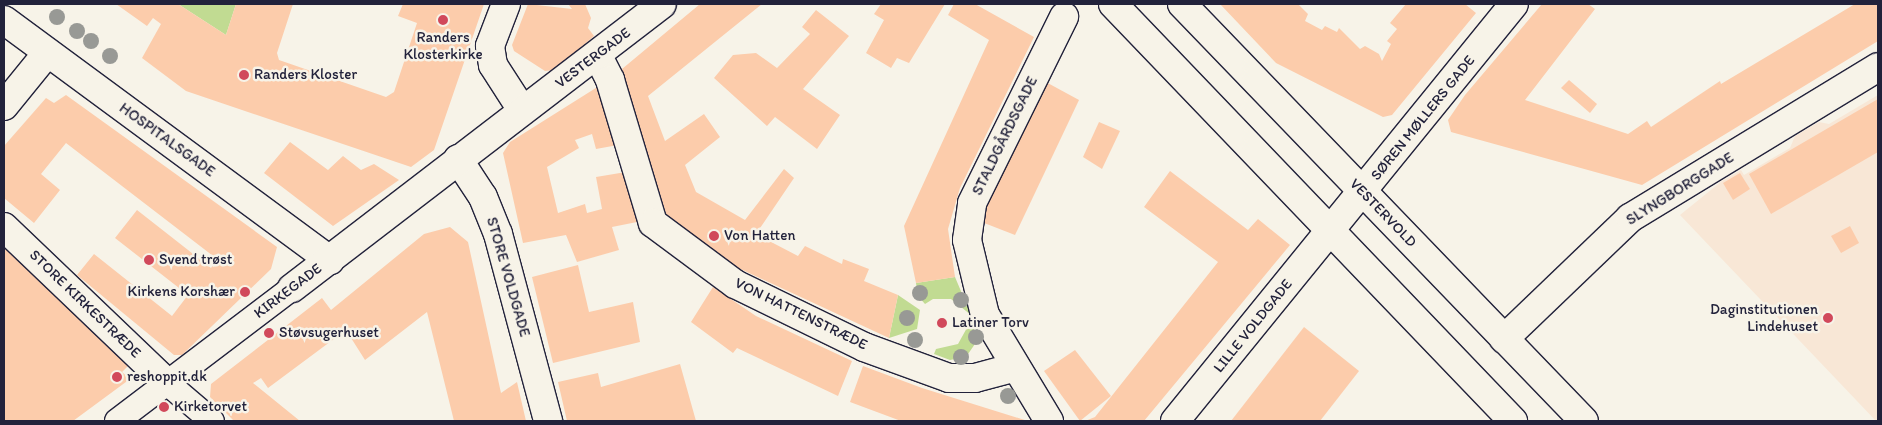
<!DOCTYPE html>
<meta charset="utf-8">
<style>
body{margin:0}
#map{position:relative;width:1882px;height:425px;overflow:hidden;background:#f7f3e8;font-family:Itim,sans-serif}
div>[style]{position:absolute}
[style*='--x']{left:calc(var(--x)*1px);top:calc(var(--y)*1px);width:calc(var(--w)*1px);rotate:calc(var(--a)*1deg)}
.built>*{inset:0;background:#f8e7d6}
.green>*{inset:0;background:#c1db92}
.building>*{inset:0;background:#fcccab}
.roads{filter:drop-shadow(1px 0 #22223b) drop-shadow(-1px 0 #22223b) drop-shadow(0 1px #22223b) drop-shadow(0 -1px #22223b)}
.pedestrian>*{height:24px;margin:-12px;padding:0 12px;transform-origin:12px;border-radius:12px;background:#f7f3e8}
.minor>*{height:28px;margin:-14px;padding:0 14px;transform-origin:14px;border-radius:14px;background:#f7f3e8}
.secondary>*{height:28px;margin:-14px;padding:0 14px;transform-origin:14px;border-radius:14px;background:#f7f3e8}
.trees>*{width:16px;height:16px;margin:-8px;border-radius:50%;background:#989995}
.dots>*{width:14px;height:14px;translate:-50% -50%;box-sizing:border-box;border:2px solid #f7f3e8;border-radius:50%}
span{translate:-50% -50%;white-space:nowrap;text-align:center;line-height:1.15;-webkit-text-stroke:5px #f7f3e8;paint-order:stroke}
.poi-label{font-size:15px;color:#22223b}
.left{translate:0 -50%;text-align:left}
.right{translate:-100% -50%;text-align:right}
.street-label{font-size:15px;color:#22223b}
.frame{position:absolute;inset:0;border:5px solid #22223b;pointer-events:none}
</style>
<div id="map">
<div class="built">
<div style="clip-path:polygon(1878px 95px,1878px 421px,1876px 421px,1680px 215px,1722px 181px,1741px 170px,1744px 175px,1790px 148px,1795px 136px,1819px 122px,1829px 124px)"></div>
</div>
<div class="green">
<div style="clip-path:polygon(178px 4px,236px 4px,226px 35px)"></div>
<div style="clip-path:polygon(955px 277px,971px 315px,951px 299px,933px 299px,925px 304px,918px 296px,916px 283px)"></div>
<div style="clip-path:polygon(898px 295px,920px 310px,917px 329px,889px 338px)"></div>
<div style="clip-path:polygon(974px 325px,977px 341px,966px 357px,950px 360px,934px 354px,936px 349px,958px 344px,968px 326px)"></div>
</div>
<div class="building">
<div style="clip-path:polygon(116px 4px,178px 4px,226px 35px,236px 4px,293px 4px,277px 53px,279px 60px,386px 97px,394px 92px,417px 23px,398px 16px,403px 4px,484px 4px,434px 150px,411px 167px,186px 91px,142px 58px,161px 24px,153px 18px,147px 26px)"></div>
<div style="clip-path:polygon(528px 4px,572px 9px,568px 4px,585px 4px,591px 18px,588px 28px,594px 36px,555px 70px,545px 71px,514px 51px,512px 45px)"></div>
<div style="clip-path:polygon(700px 4px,762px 4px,648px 96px,665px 141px,704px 114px,720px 137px,685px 165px,696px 192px,745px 220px,784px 169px,794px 178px,756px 234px,798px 256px,805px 246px,842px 264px,843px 259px,869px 269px,864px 281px,898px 295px,889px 338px,734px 266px,666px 214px,622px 69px)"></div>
<div style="clip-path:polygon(881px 4px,945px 4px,909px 63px,897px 58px,891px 68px,866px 53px,884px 20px,874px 14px)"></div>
<div style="clip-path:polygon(954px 4px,975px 4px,1034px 37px,960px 188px,948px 229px,955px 277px,916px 283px,904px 226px,989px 40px,948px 15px)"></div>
<div style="clip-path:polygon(1220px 4px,1298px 4px,1308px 14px,1305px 21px,1322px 30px,1325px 26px,1337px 32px,1339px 28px,1360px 49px,1365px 46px,1379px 54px,1382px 61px,1391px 44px,1387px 41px,1397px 29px,1390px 23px,1406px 4px,1465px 4px,1476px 13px,1392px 115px,1383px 117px,1276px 63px)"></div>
<div style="clip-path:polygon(1542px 4px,1588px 4px,1595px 9px,1525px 100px,1628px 134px,1647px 121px,1651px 127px,1720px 81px,1721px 84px,1855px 4px,1878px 4px,1878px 41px,1642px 185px,1451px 132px,1448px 120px,1465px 95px)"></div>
<div style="clip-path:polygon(816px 10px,849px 36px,803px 89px,840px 115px,817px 149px,775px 117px,767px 126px,714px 78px,733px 55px,756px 53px,777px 68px,810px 34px,802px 27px)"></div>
<div style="clip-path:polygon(1569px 80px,1597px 104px,1590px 113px,1561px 88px)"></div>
<div style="clip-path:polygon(1044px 81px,1079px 100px,1015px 235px,979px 221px)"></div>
<div style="clip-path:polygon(599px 86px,618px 145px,596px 149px,592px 134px,575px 140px,579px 148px,547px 167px,558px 213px,585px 204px,587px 213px,602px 209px,596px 177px,626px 172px,637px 222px,612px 227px,619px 250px,577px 262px,566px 235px,523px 243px,503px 153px,510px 142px)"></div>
<div style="clip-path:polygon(66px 95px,277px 247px,271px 269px,182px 355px,174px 355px,77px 275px,94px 254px,172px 316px,188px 295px,115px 238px,137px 210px,211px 268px,217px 259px,66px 143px,41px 174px,60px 190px,34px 223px,4px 198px,4px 146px,46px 98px,54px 103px)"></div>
<div style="clip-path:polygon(1878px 99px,1878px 152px,1771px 214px,1749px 174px)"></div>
<div style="clip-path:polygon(1099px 122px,1120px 131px,1102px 169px,1083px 157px)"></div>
<div style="clip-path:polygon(290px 142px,328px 170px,343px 156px,361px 170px,374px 164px,399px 180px,333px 226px,264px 173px)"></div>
<div style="clip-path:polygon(1170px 171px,1248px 230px,1258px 219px,1290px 245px,1144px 421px,1085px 421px,1095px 417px,1218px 262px,1144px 207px)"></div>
<div style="clip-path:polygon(1740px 173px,1750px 189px,1733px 200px,1723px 183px)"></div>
<div style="clip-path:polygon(1850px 226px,1859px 243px,1841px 253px,1831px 236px)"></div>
<div style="clip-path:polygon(450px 227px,468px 242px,501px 393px,517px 382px,526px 421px,454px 421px,427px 312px,365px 360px,346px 330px,268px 388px,261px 378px,253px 383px,300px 421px,234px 421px,210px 397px,211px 384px,322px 298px,331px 310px,424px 234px)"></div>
<div style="clip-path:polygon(4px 244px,133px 361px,122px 372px,130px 379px,73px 421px,4px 421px)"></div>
<div style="clip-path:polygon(578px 265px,589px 312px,633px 302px,640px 342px,553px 363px,532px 277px)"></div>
<div style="clip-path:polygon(713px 287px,756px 316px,852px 361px,838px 396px,737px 348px,733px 353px,691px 322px)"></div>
<div style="clip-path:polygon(1304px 327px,1359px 371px,1320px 421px,1231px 421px)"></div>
<div style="clip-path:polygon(1075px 350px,1111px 396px,1080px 421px,1044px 371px)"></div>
<div style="clip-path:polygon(680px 364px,696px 421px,567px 421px,558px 382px,598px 373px,601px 387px)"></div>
<div style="clip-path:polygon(863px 366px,922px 388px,1028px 421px,901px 421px,850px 402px)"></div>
</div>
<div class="roads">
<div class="pedestrian">
<div style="--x:166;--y:382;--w:60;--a:40.3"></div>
<div style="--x:117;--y:421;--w:220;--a:-37.2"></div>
</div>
<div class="minor">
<div style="--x:506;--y:4;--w:45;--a:110.9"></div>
<div style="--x:490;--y:46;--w:19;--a:81"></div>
<div style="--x:493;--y:65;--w:54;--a:57.2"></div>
<div style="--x:4;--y:20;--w:405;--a:36.4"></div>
<div style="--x:598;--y:56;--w:27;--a:63"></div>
<div style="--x:610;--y:80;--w:149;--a:73.3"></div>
<div style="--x:653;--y:223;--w:102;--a:36.6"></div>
<div style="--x:735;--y:284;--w:144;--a:26"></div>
<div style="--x:864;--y:347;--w:90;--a:20"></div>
<div style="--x:949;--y:378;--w:26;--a:0"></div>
<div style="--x:975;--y:378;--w:42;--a:-15"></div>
<div style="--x:4;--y:106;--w:68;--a:-50.9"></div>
<div style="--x:458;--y:159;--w:45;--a:56.7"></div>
<div style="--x:483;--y:197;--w:40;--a:68"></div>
<div style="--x:498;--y:234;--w:194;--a:75"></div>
<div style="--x:4;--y:227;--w:224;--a:43.7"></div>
<div style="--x:292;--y:288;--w:466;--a:-37.5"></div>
<div style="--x:1504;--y:339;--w:175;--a:-43.8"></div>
<div style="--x:1630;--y:218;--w:290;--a:-31.3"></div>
<div style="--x:1049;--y:421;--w:124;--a:-121.1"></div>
<div style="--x:985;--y:315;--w:77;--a:-103.5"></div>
<div style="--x:967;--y:240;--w:37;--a:-82"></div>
<div style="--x:972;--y:203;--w:208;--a:-63.7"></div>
<div style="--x:1175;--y:421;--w:537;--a:-50.89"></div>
</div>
<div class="secondary">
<div style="--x:1113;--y:4;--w:578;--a:46.19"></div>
<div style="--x:1182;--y:4;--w:579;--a:46.05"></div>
</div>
</div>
<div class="trees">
<div style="left:57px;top:17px"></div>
<div style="left:77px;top:31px"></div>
<div style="left:91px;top:41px"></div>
<div style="left:110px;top:56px"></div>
<div style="left:920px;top:293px"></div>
<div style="left:961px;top:300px"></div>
<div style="left:907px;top:318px"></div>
<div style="left:976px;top:337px"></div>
<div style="left:915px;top:340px"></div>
<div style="left:961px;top:357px"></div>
<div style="left:1008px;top:396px"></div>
</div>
<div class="dots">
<div style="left:443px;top:20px;background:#d1495b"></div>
<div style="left:244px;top:75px;background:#d1495b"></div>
<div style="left:714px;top:236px;background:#d1495b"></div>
<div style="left:149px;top:260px;background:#d1495b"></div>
<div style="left:245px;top:292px;background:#d1495b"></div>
<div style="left:1828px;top:318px;background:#d1495b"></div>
<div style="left:942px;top:323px;background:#d1495b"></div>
<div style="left:269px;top:333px;background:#d1495b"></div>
<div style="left:117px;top:377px;background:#d1495b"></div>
<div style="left:164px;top:407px;background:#d1495b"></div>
</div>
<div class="poi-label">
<span style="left:443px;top:46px">Randers<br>Klosterkirke</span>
<span class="left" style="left:254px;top:75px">Randers Kloster</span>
<span class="left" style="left:724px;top:236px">Von Hatten</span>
<span class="left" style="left:159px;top:260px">Svend trøst</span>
<span class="right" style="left:235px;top:292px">Kirkens Korshær</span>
<span class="right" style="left:1818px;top:318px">Daginstitutionen<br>Lindehuset</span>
<span class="left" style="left:952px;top:323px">Latiner Torv</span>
<span class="left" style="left:279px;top:333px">Støvsugerhuset</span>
<span class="left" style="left:127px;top:377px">reshoppit.dk</span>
<span class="left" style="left:174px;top:407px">Kirketorvet</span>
</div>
<div class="street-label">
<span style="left:593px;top:58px;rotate:-37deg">VESTERGADE</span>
<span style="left:1423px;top:118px;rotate:-51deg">SØREN MØLLERS GADE</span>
<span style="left:1005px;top:136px;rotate:-64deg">STALDGÅRDSGADE</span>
<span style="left:167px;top:140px;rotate:36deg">HOSPITALSGADE</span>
<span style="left:1680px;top:189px;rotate:-32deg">SLYNGBORGGADE</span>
<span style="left:1383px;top:213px;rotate:46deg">VESTERVOLD</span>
<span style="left:508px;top:277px;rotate:74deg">STORE VOLDGADE</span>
<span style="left:288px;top:291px;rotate:-37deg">KIRKEGADE</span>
<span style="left:85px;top:304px;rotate:44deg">STORE KIRKESTRÆDE</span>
<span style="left:801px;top:314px;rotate:26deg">VON HATTENSTRÆDE</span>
<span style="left:1253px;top:326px;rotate:-51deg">LILLE VOLDGADE</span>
</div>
<div class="frame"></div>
</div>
